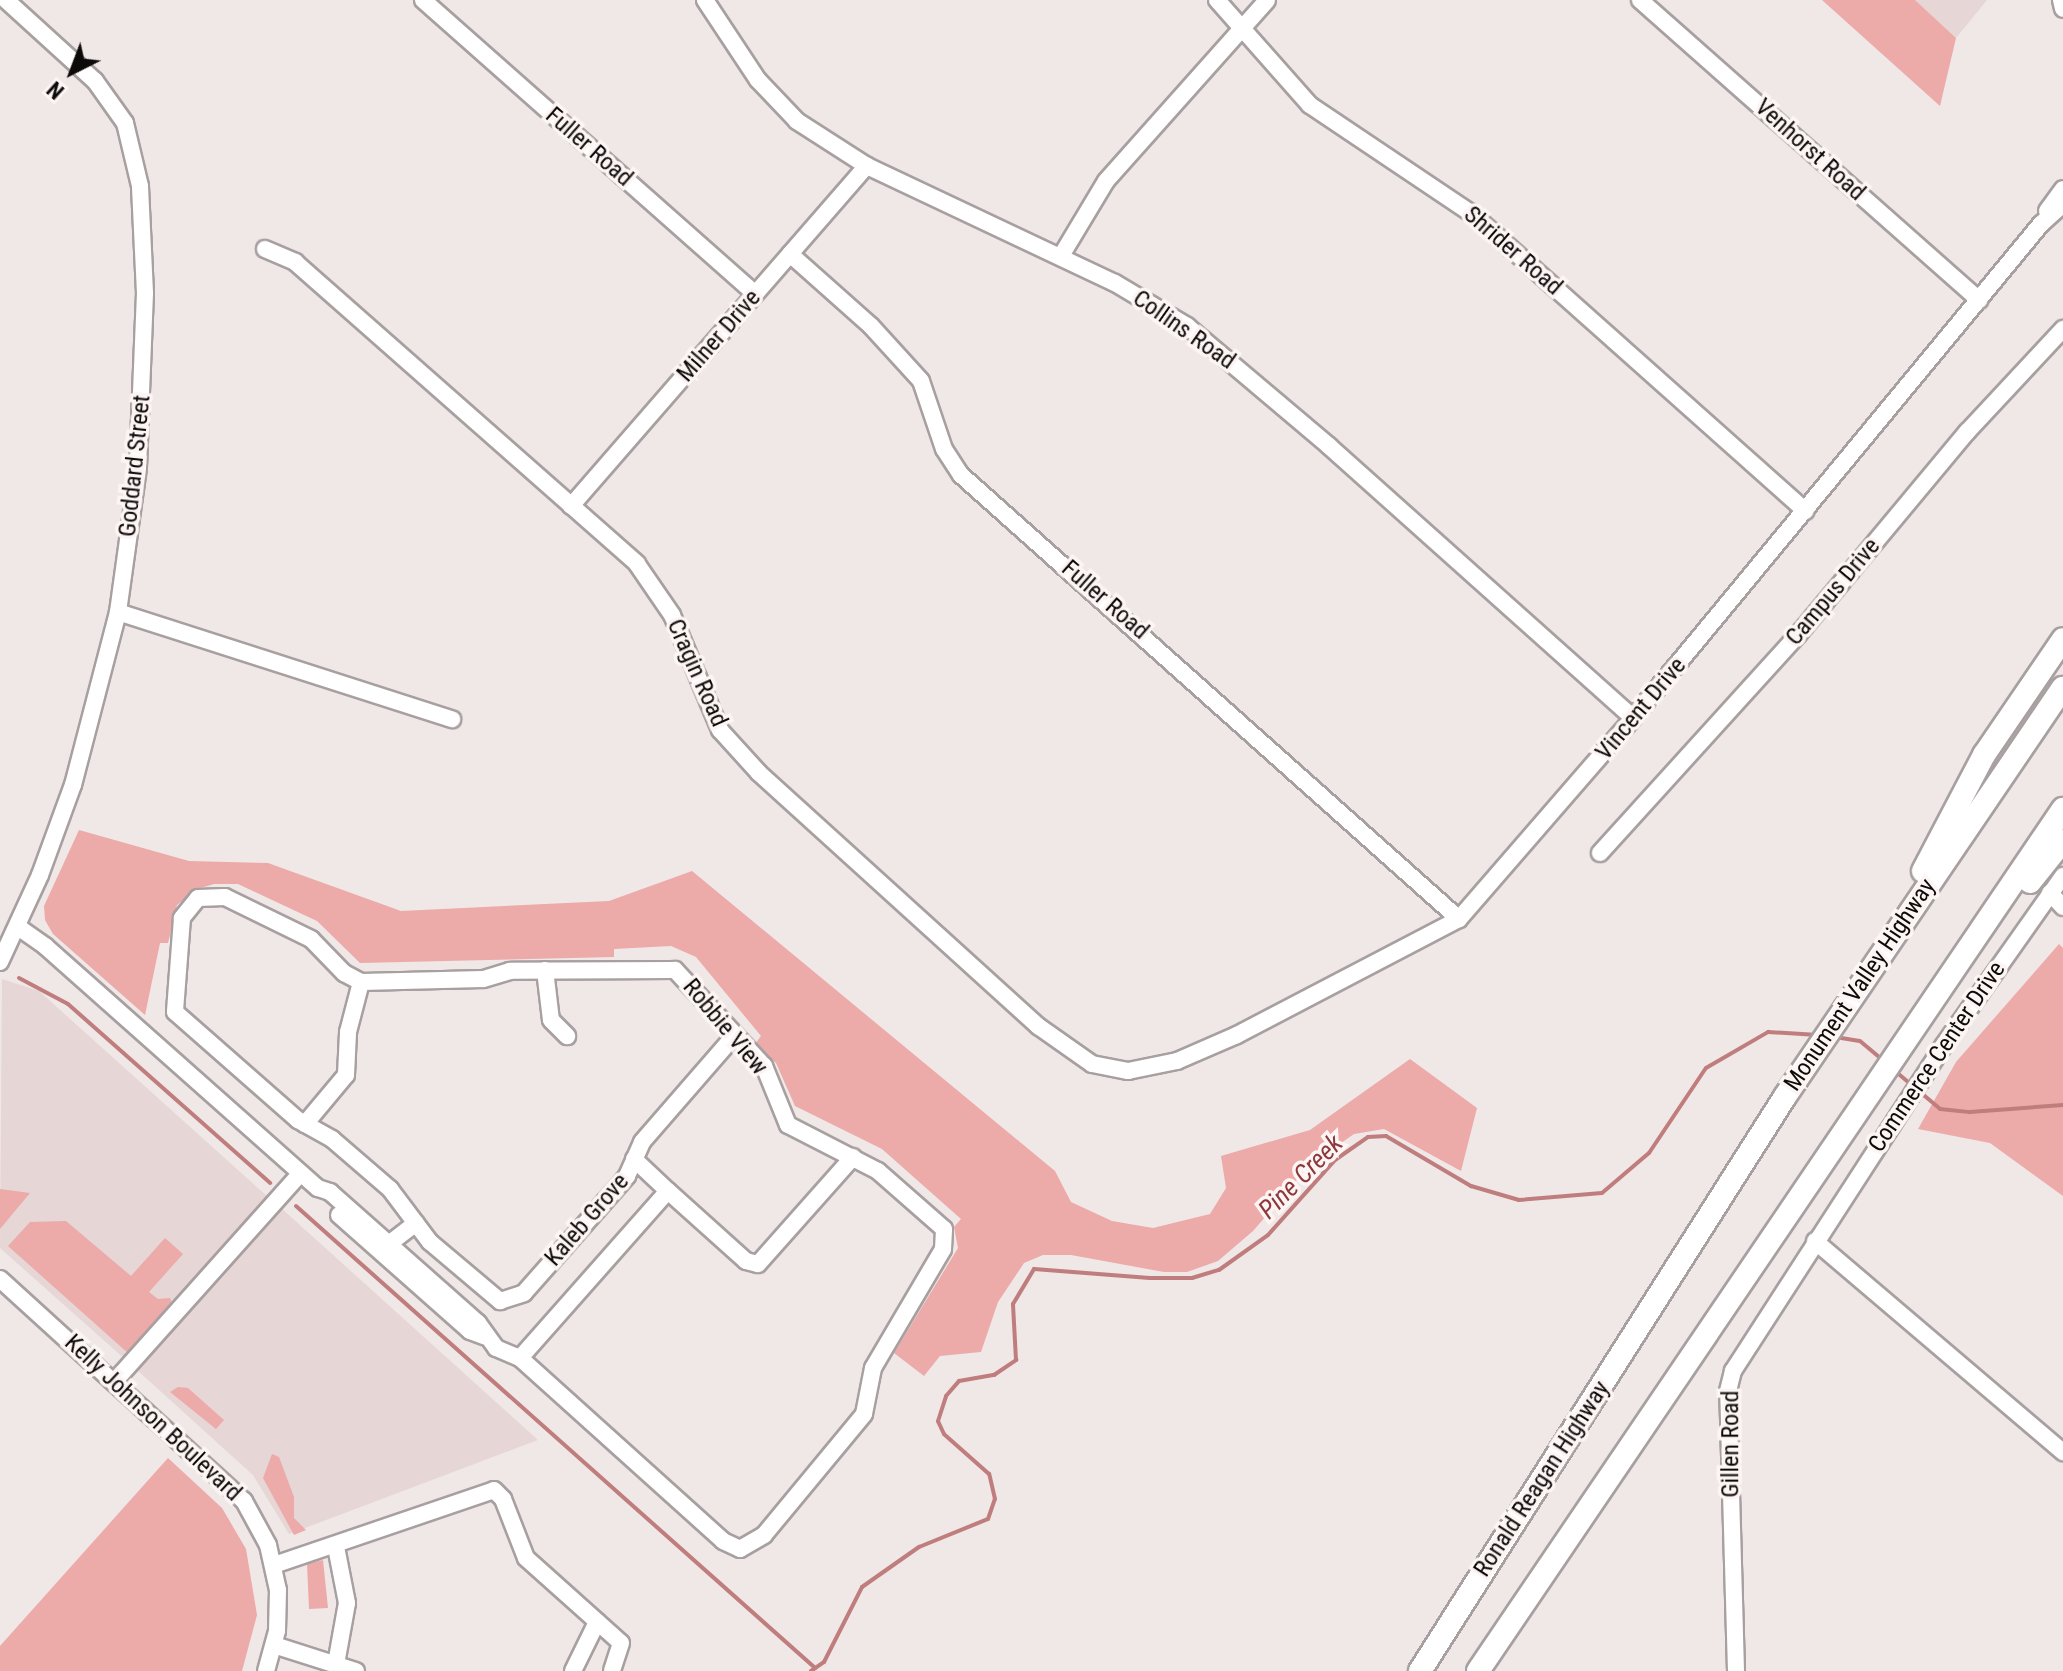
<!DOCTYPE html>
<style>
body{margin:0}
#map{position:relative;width:2063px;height:1671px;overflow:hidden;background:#f0e7e7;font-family:"Roboto Condensed",sans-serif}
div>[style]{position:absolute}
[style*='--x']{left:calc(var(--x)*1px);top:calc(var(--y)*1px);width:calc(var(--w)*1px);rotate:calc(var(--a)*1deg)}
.built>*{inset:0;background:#e6d6d5}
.green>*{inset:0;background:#ecaaa9}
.stream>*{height:4px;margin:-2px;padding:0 2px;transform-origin:2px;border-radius:2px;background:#c07d7d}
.roads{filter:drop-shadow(2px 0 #a8a0a0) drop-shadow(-2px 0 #a8a0a0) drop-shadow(0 2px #a8a0a0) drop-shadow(0 -2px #a8a0a0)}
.minor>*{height:16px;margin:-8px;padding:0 8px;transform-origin:8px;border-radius:8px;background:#fff}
.highway>*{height:22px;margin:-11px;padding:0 11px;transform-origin:11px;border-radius:11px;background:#fff}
span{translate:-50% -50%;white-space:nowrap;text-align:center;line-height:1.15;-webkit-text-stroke:7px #fdf5f4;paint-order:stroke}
.street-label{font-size:24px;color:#0d0a0a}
.water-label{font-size:26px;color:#8c393d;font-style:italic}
.north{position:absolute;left:32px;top:32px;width:80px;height:80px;-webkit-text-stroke:6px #fdf5f4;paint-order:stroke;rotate:222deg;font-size:22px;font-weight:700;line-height:32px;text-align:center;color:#0d0a0a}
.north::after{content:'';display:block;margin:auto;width:28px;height:36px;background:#0d0a0a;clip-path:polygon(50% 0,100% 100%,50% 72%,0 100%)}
</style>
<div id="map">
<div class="built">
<div style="clip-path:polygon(1915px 0,1987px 0,1956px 38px)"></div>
<div style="clip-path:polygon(2px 979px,39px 991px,269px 1198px,126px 1360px,0 1248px)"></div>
<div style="clip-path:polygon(281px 1208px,538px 1440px,289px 1534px,253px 1475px,137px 1370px)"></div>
</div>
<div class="green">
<div style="clip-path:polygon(1822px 0,1915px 0,1956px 38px,1940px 106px)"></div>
<div style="clip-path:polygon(79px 830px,189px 861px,268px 863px,401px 911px,609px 901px,692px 871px,1055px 1171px,1071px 1202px,1112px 1221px,1153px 1228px,1210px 1214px,1226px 1188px,1221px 1156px,1310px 1130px,1410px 1059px,1477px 1108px,1461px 1171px,1384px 1129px,1354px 1134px,1311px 1164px,1253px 1231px,1218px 1261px,1187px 1272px,1164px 1272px,1071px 1255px,1043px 1255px,1024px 1263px,998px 1302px,981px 1352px,940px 1356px,924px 1376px,894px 1353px,958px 1248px,954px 1227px,961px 1219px,882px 1149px,795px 1106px,776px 1063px,755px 1044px,761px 1036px,696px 957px,671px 946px,614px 949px,614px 957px,360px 963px,317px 921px,238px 884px,214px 884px,197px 889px,177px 905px,168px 943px,160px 943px,145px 1015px,53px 934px,45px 920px,44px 906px)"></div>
<div style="clip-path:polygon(2059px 944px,2063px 948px,2063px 1196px,1990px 1143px,1918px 1129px,1956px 1062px)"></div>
<div style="clip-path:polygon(0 1189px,30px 1193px,0 1229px)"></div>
<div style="clip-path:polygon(66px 1221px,131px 1276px,165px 1238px,183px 1254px,149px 1292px,158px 1299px,170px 1298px,173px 1305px,129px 1354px,8px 1246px,30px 1222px)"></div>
<div style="clip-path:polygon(178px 1387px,188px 1388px,224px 1420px,216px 1429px,170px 1392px)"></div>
<div style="clip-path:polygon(272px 1454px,279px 1457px,294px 1497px,294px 1518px,306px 1530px,294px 1535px,263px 1478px)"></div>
<div style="clip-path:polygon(168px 1458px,222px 1508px,246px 1549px,257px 1615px,242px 1671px,0 1671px,0 1646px)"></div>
<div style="clip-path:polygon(323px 1560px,328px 1608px,309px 1609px,307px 1564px)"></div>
</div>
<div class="stream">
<div style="--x:19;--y:978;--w:55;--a:28"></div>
<div style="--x:68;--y:1004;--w:270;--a:41.5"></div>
<div style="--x:1835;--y:1037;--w:25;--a:9"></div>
<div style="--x:1860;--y:1041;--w:30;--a:40"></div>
<div style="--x:1895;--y:1071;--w:23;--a:40"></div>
<div style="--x:1920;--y:1092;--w:26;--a:40"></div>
<div style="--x:1940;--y:1109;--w:30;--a:6"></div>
<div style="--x:1970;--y:1112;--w:93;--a:-4.3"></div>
<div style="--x:296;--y:1206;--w:695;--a:41.67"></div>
<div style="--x:811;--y:1671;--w:16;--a:-35"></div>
<div style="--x:824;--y:1662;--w:84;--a:-63.1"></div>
<div style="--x:862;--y:1587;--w:70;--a:-35.1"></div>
<div style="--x:919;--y:1547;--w:74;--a:-22.1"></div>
<div style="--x:988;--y:1519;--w:21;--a:-71"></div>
<div style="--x:995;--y:1499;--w:26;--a:-103"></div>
<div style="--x:989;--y:1474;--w:60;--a:-138.4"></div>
<div style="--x:944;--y:1434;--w:14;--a:-115"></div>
<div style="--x:938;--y:1421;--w:26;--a:-72"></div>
<div style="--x:946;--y:1396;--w:20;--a:-49"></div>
<div style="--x:959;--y:1381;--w:36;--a:-10"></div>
<div style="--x:994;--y:1375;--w:27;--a:-34"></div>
<div style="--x:1016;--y:1360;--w:56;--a:-93.1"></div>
<div style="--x:1013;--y:1304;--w:41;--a:-59"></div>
<div style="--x:1034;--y:1269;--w:116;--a:4.4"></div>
<div style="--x:1150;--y:1278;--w:42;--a:0"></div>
<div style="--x:1192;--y:1278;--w:28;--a:-17"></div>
<div style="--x:1219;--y:1270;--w:60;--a:-35.5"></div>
<div style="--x:1268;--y:1235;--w:101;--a:-48.2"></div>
<div style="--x:1335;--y:1160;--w:40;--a:-34.9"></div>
<div style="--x:1368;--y:1137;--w:18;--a:-3"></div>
<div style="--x:1386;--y:1136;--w:99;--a:30.5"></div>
<div style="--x:1471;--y:1186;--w:50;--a:16.3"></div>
<div style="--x:1519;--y:1200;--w:83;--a:-4.8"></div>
<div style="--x:1602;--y:1193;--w:62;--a:-40.4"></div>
<div style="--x:1649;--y:1153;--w:102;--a:-56.2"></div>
<div style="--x:1706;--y:1068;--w:72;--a:-30.1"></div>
<div style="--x:1768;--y:1032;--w:50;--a:3.4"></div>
</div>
<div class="roads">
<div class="minor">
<div style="--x:423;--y:0;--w:443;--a:41.5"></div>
<div style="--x:705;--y:0;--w:96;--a:56.5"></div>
<div style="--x:758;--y:80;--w:57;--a:46.4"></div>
<div style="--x:797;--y:121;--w:83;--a:32.7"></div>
<div style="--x:867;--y:166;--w:274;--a:25.3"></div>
<div style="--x:1115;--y:283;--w:84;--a:30.8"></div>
<div style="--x:1187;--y:326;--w:186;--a:40.2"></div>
<div style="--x:1329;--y:446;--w:408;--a:41.8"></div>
<div style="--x:1217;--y:0;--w:140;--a:48.5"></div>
<div style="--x:1310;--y:105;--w:194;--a:33.9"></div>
<div style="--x:1471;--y:213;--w:448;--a:41.7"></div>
<div style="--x:1640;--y:0;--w:453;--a:41.5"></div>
<div style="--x:2061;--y:0;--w:9;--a:77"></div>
<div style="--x:2047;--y:211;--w:27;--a:-54"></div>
<div style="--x:265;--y:249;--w:33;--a:23"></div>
<div style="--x:295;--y:262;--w:456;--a:41.4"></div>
<div style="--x:637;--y:564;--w:62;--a:55.5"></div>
<div style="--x:672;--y:615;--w:125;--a:67.3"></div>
<div style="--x:720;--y:730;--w:58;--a:47.8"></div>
<div style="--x:759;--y:773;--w:377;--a:42.2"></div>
<div style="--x:1038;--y:1026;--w:66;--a:35.1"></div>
<div style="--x:1092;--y:1064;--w:37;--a:11"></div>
<div style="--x:1128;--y:1071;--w:50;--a:-11.5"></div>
<div style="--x:1177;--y:1061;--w:65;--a:-23.4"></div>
<div style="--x:1237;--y:1035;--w:250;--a:-27.6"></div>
<div style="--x:1459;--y:919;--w:266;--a:-49.1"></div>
<div style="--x:1633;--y:718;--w:641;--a:-50.45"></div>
<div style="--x:2041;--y:224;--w:30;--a:-42"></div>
<div style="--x:790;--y:254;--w:108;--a:41.6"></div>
<div style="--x:871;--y:326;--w:74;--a:47.7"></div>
<div style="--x:921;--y:381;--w:72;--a:71.3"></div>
<div style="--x:944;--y:449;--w:31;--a:57"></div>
<div style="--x:961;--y:475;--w:667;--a:41.72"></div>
<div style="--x:1061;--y:256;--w:87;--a:-59"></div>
<div style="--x:1106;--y:181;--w:242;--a:-48.3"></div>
<div style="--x:571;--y:506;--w:451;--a:-49"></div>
<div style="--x:118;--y:612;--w:351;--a:17.8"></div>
<div style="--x:1600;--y:853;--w:293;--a:-47.8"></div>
<div style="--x:1797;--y:636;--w:266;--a:-50.2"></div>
<div style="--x:1967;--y:432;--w:141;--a:-47"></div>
<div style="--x:2050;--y:893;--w:19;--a:47"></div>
<div style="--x:18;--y:927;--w:33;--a:35"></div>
<div style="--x:45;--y:946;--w:365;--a:41.6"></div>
<div style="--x:318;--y:1188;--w:13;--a:18"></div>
<div style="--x:330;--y:1192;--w:198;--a:41.5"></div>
<div style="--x:478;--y:1323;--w:31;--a:54"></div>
<div style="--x:496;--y:1348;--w:26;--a:23"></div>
<div style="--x:520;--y:1358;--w:273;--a:42"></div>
<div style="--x:723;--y:1541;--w:19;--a:25"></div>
<div style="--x:740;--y:1549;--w:28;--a:-30"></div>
<div style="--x:764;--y:1535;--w:157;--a:-50.4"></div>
<div style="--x:864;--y:1414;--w:47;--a:-78.9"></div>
<div style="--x:873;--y:1368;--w:138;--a:-59.5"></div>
<div style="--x:943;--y:1249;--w:20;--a:-87"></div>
<div style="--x:944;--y:1229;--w:88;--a:-138.7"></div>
<div style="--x:878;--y:1171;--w:101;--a:-152.9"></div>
<div style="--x:788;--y:1125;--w:64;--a:-112.1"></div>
<div style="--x:764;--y:1066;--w:131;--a:-132.8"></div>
<div style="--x:675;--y:970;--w:165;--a:179.7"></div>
<div style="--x:510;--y:971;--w:28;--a:163"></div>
<div style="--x:483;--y:979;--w:122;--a:178.6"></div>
<div style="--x:361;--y:982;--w:19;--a:-152"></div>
<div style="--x:344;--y:973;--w:47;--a:-134.1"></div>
<div style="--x:311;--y:939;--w:96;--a:-154"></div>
<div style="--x:225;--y:897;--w:27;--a:178"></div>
<div style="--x:198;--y:898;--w:26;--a:129"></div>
<div style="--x:182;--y:918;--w:94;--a:94.3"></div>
<div style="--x:175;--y:1012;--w:164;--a:41.3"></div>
<div style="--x:298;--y:1120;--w:39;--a:29"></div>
<div style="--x:332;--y:1139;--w:77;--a:40.8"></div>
<div style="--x:390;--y:1189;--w:66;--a:53"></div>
<div style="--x:430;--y:1242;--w:92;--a:40.1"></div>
<div style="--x:500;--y:1301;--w:25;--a:-18"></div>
<div style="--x:524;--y:1293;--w:156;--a:-48.6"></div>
<div style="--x:627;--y:1176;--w:37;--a:-66"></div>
<div style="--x:642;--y:1142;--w:142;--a:-49"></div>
<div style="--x:0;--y:962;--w:96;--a:-65.3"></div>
<div style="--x:40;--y:875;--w:96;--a:-69.9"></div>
<div style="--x:73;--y:785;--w:179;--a:-75.4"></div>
<div style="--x:118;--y:612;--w:146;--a:-82.1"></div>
<div style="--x:138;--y:467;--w:174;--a:-87.7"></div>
<div style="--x:145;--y:293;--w:107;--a:-92.7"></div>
<div style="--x:140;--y:186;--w:65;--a:-103.4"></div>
<div style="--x:125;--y:123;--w:52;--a:-125.5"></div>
<div style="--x:95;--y:81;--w:120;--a:-137.7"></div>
<div style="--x:545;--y:970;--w:50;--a:83.2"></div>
<div style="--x:551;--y:1020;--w:23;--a:45"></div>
<div style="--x:305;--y:1124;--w:64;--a:-50.1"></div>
<div style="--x:346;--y:1075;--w:43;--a:-87.3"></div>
<div style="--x:348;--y:1032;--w:52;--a:-75.4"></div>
<div style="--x:634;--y:1159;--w:47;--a:43.3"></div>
<div style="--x:339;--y:1215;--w:175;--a:41.5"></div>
<div style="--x:470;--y:1331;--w:15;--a:20"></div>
<div style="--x:1815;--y:1241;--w:326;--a:40.4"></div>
<div style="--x:381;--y:1250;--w:44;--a:-37.6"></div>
<div style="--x:0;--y:1279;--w:330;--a:42.3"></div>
<div style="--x:244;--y:1501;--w:50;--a:61.4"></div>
<div style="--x:268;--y:1545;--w:46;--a:77.5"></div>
<div style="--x:278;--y:1590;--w:41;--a:91.4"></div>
<div style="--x:277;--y:1631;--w:41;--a:105.4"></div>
<div style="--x:520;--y:1358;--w:223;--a:-48.5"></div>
<div style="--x:668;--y:1191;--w:105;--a:41.9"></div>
<div style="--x:746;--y:1261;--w:12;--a:14"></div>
<div style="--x:758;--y:1264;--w:143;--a:-48.4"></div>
<div style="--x:114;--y:1382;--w:280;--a:-48.2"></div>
<div style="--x:274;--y:1565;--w:232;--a:-18.8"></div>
<div style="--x:494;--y:1490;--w:13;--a:45"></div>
<div style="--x:503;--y:1499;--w:63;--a:68.7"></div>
<div style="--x:526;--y:1558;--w:127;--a:41.8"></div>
<div style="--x:621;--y:1643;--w:29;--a:108"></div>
<div style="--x:274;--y:1645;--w:86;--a:17.6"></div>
<div style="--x:336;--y:1664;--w:62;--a:-79.8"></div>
<div style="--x:347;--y:1603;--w:57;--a:-101.1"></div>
<div style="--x:573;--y:1671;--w:55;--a:-63.9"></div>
<div style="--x:1736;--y:1671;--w:280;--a:-91.6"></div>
<div style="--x:1728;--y:1391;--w:21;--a:-76"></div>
<div style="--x:1733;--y:1371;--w:387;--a:-57.1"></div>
<div style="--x:1943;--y:1046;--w:208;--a:-54.8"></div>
</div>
<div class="highway">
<div style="--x:1923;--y:871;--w:131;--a:-62.3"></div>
<div style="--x:1984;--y:755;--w:140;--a:-55.7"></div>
<div style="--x:2030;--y:882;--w:53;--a:-51.2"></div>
<div style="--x:1420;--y:1671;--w:679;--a:-57.57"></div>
<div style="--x:1784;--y:1098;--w:496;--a:-55.8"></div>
<div style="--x:1478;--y:1671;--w:1042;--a:-55.84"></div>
</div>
</div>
<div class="street-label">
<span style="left:589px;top:147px;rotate:41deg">Fuller Road</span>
<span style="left:1810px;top:150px;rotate:42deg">Venhorst Road</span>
<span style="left:1513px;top:251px;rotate:41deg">Shrider Road</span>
<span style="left:1184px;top:330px;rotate:35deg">Collins Road</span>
<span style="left:719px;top:336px;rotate:-49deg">Milner Drive</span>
<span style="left:135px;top:466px;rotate:-84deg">Goddard Street</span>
<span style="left:1833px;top:592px;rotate:-50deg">Campus Drive</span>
<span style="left:1105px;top:600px;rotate:41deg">Fuller Road</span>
<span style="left:697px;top:673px;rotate:66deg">Cragin Road</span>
<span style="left:1641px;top:709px;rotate:-50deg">Vincent Drive</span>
<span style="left:1860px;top:985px;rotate:-56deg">Monument Valley Highway</span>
<span style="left:725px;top:1027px;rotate:50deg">Robbie View</span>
<span style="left:1937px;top:1057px;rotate:-56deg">Commerce Center Drive</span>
<span style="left:587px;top:1220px;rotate:-49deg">Kaleb Grove</span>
<span style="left:153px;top:1418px;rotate:43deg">Kelly Johnson Boulevard</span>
<span style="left:1731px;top:1444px;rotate:-90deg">Gillen Road</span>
<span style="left:1542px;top:1479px;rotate:-57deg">Ronald Reagan Highway</span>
</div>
<div class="water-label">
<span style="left:1301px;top:1177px;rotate:-45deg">Pine Creek</span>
</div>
<div class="north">N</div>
</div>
